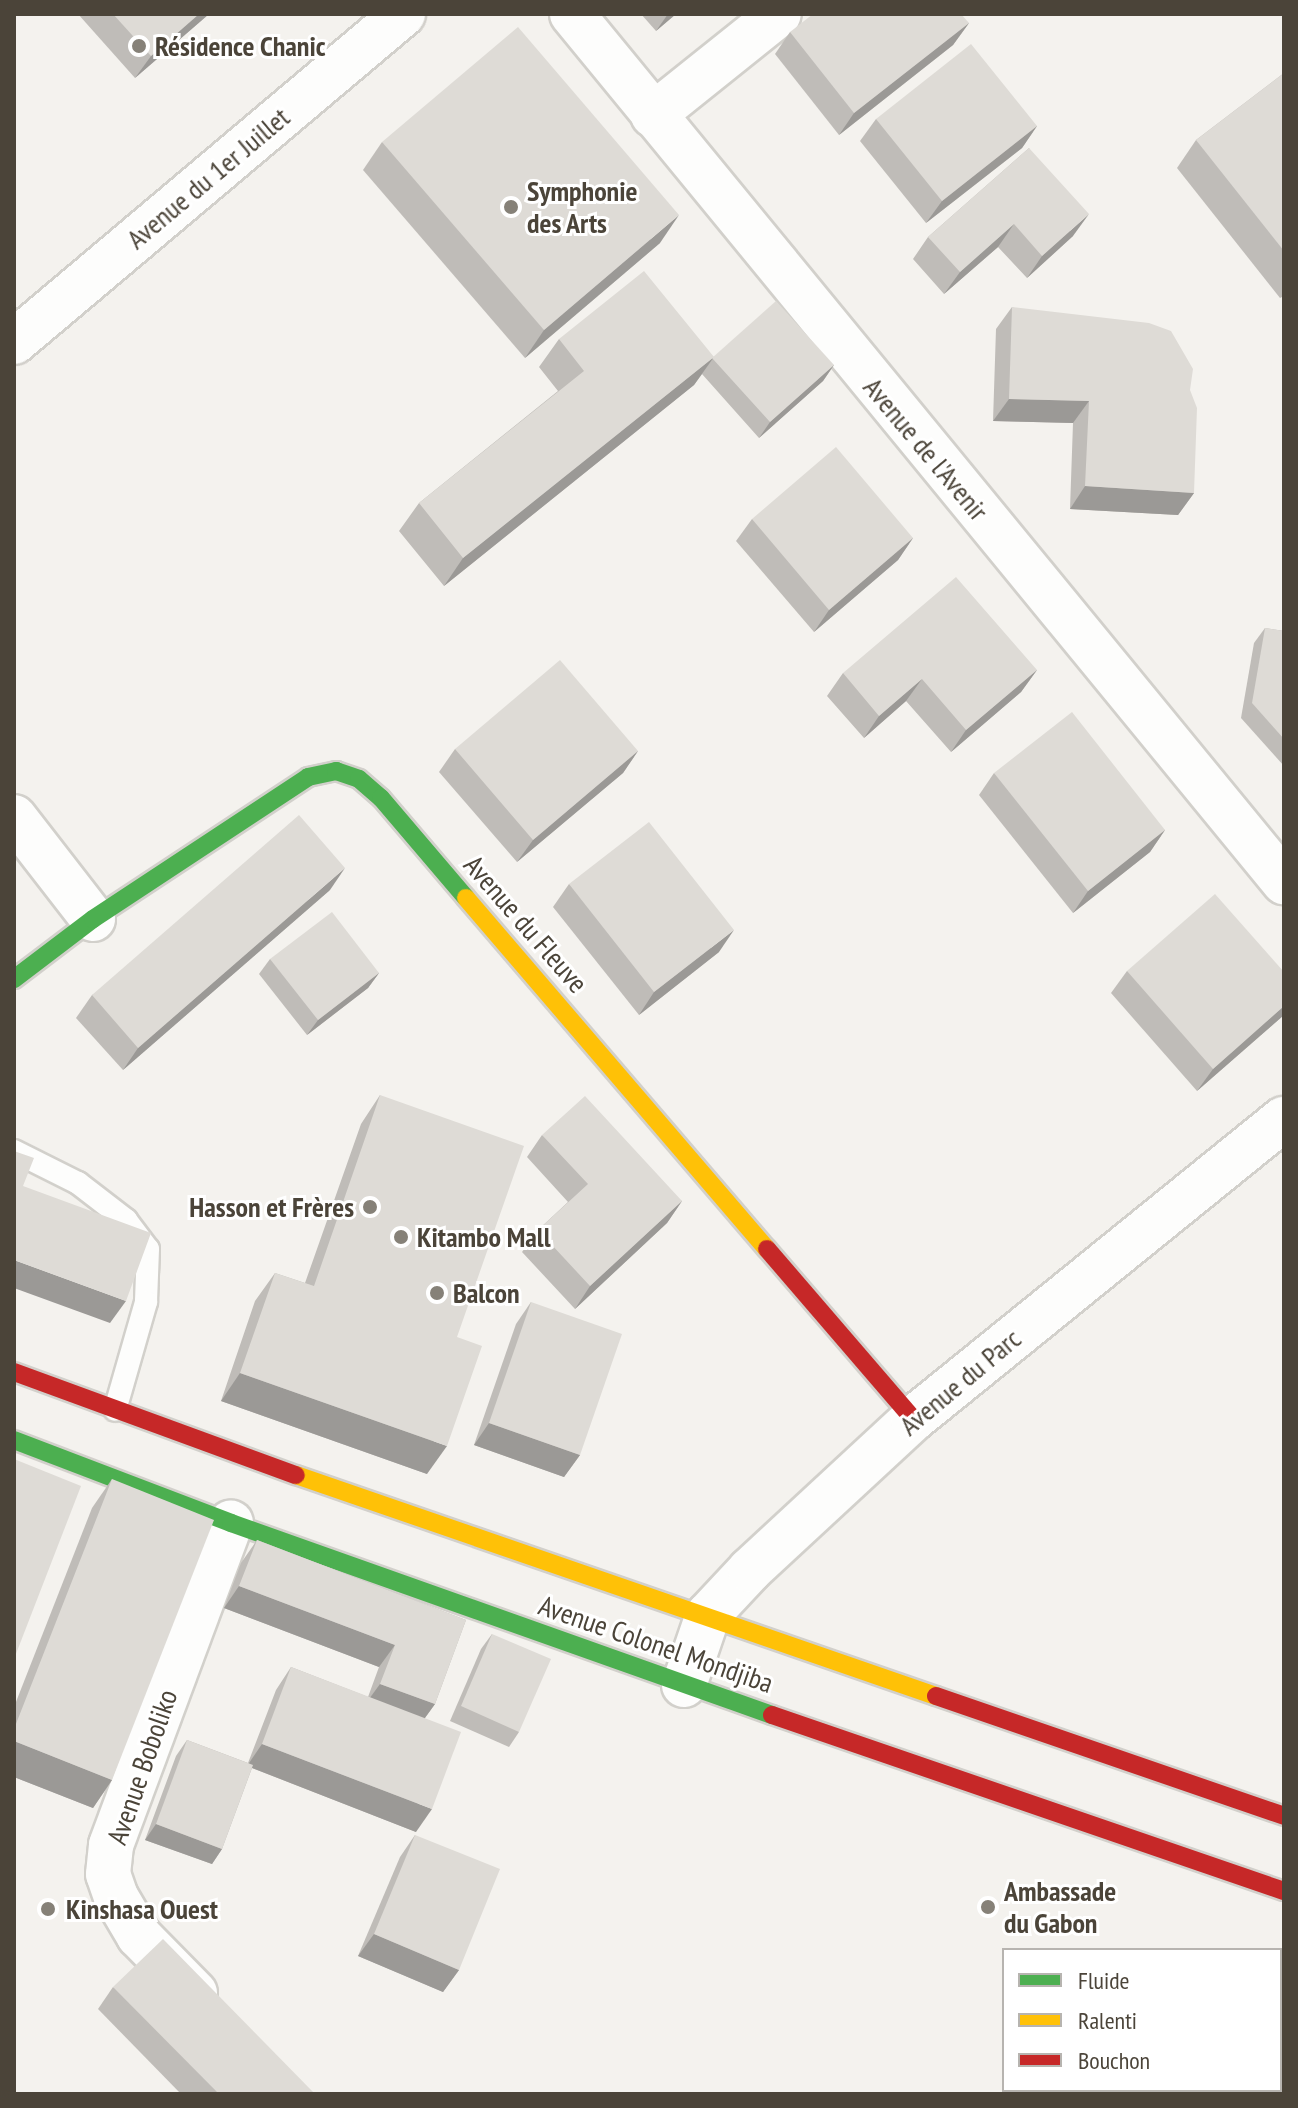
<!DOCTYPE html>
<meta charset="utf-8">
<style>
body{margin:0}
#map{position:relative;width:1298px;height:2108px;overflow:hidden;background:#f4f2ee;font-family:"PT Sans Narrow",sans-serif}
div>[style]{position:absolute}
[style*='--x']{left:calc(var(--x)*1px);top:calc(var(--y)*1px);width:calc(var(--w)*1px);rotate:calc(var(--a)*1deg)}
.roads{filter:drop-shadow(2px 0 #d2d0cb) drop-shadow(-2px 0 #d2d0cb) drop-shadow(0 2px #d2d0cb) drop-shadow(0 -2px #d2d0cb)}
.lane>*{height:22px;margin:-11px;padding:0 11px;transform-origin:11px;border-radius:11px;background:#fdfdfc}
.street>*{height:44px;margin:-22px;padding:0 22px;transform-origin:22px;border-radius:22px;background:#fdfdfc}
.fast>*{height:18px;margin:-9px;padding:0 9px;transform-origin:9px;border-radius:9px;background:#4caf50}
.slow>*{height:18px;margin:-9px;padding:0 9px;transform-origin:9px;border-radius:9px;background:#ffc107}
.jam>*{height:18px;margin:-9px;padding:0 9px;transform-origin:9px;border-radius:9px;background:#c62828}
.wall>*{inset:0;background:#bfbcb8}
.shaded-wall>*{inset:0;background:#9b9996}
.building>*{inset:0;background:#dedbd6}
.dots>*{width:22px;height:22px;translate:-50% -50%;box-sizing:border-box;border:4px solid #fff;border-radius:50%}
span{translate:-50% -50%;white-space:nowrap;text-align:center;line-height:1.15;-webkit-text-stroke:6px #fff;paint-order:stroke}
.poi-label{font-size:28px;color:#4b4439;font-weight:700}
.left{translate:0 -50%;text-align:left}
.right{translate:-100% -50%;text-align:right}
.street-label{font-size:28px;color:#4b4439}
.frame{position:absolute;inset:0;border:16px solid #4b4439;pointer-events:none}
.legend{position:absolute;left:1002px;top:1948px;width:280px;height:144px;box-sizing:border-box;background:#fff;border:2px solid #b7b4b0;margin:0;padding:10px 14px;list-style:none;font-size:24px;color:#4b4439}
.legend li{display:flex;align-items:center;gap:16px;height:40px}
.legend b{width:40px;border:2px solid #b7b4b0}
</style>
<div id="map">
<div class="roads">
<div class="lane">
<div style="--x:14;--y:1151;--w:72;--a:26.6"></div>
<div style="--x:78;--y:1183;--w:61;--a:37.6"></div>
<div style="--x:126;--y:1220;--w:36;--a:53"></div>
<div style="--x:148;--y:1249;--w:53;--a:92.2"></div>
<div style="--x:146;--y:1302;--w:112;--a:106"></div>
</div>
<div class="street">
<div style="--x:572;--y:14;--w:1123;--a:50.64"></div>
<div style="--x:653;--y:115;--w:161;--a:-38.7"></div>
<div style="--x:14;--y:342;--w:509;--a:-40.14"></div>
<div style="--x:14;--y:817;--w:129;--a:52.2"></div>
<div style="--x:684;--y:1685;--w:74;--a:-71.1"></div>
<div style="--x:708;--y:1615;--w:62;--a:-47"></div>
<div style="--x:750;--y:1570;--w:222;--a:-42.8"></div>
<div style="--x:913;--y:1419;--w:477;--a:-39"></div>
<div style="--x:195;--y:1993;--w:80;--a:-134.5"></div>
<div style="--x:139;--y:1936;--w:45;--a:-120.5"></div>
<div style="--x:116;--y:1897;--w:24;--a:-109"></div>
<div style="--x:108;--y:1874;--w:29;--a:-84"></div>
<div style="--x:111;--y:1845;--w:344;--a:-69.6"></div>
</div>
<div class="fast">
<div style="--x:14;--y:979;--w:99;--a:-37.2"></div>
<div style="--x:93;--y:919;--w:258;--a:-33.4"></div>
<div style="--x:308;--y:777;--w:29;--a:-12"></div>
<div style="--x:336;--y:771;--w:24;--a:19"></div>
<div style="--x:359;--y:779;--w:29;--a:41"></div>
<div style="--x:381;--y:798;--w:131;--a:49.6"></div>
<div style="--x:14;--y:1440;--w:232;--a:20.9"></div>
<div style="--x:231;--y:1523;--w:574;--a:19.54"></div>
</div>
<div class="slow">
<div style="--x:466;--y:898;--w:462;--a:49.4"></div>
<div style="--x:296;--y:1475;--w:677;--a:19.05"></div>
</div>
<div class="jam">
<div style="--x:767;--y:1249;--w:224;--a:49.3"></div>
<div style="--x:14;--y:1372;--w:300;--a:20.1"></div>
<div style="--x:936;--y:1696;--w:368;--a:19"></div>
<div style="--x:772;--y:1715;--w:541;--a:18.97"></div>
</div>
</div>
<div class="wall">
<div style="clip-path:polygon(78px 14px,209px 14px,135px 78px)"></div>
<div style="clip-path:polygon(641px 14px,676px 14px,656px 31px)"></div>
<div style="clip-path:polygon(969px 23px,953px 45px,839px 135px,775px 54px,790px 32px)"></div>
<div style="clip-path:polygon(1284px 73px,1284px 296px,1280px 298px,1177px 168px,1196px 140px)"></div>
<div style="clip-path:polygon(876px 119px,1037px 126px,1022px 148px,926px 223px,860px 141px)"></div>
<div style="clip-path:polygon(382px 142px,660px 243px,525px 358px,363px 170px)"></div>
<div style="clip-path:polygon(1029px 148px,1073px 236px,1027px 278px,998px 247px,944px 294px,913px 259px,928px 237px)"></div>
<div style="clip-path:polygon(1012px 307px,1190px 390px,1194px 493px,1178px 515px,1070px 509px,1073px 423px,993px 421px,996px 329px)"></div>
<div style="clip-path:polygon(559px 339px,714px 357px,834px 365px,823px 381px,759px 438px,702px 374px,694px 385px,444px 586px,399px 531px,419px 503px,558px 391px,539px 367px)"></div>
<div style="clip-path:polygon(752px 519px,913px 538px,898px 560px,814px 632px,736px 541px)"></div>
<div style="clip-path:polygon(1265px 628px,1284px 631px,1284px 766px,1241px 718px,1254px 643px)"></div>
<div style="clip-path:polygon(1037px 670px,1021px 692px,951px 752px,906px 701px,864px 738px,827px 696px,843px 673px)"></div>
<div style="clip-path:polygon(455px 749px,638px 751px,623px 773px,517px 862px,439px 772px)"></div>
<div style="clip-path:polygon(994px 773px,1165px 830px,1150px 852px,1073px 913px,979px 795px)"></div>
<div style="clip-path:polygon(569px 884px,719px 952px,639px 1015px,553px 907px)"></div>
<div style="clip-path:polygon(330px 890px,123px 1070px,76px 1018px,92px 995px)"></div>
<div style="clip-path:polygon(270px 959px,379px 973px,368px 988px,307px 1035px,259px 974px)"></div>
<div style="clip-path:polygon(1127px 971px,1284px 972px,1284px 1015px,1197px 1091px,1111px 993px)"></div>
<div style="clip-path:polygon(380px 1095px,457px 1337px,427px 1474px,221px 1401px,255px 1301px,275px 1273px,305px 1283px,361px 1124px)"></div>
<div style="clip-path:polygon(542px 1135px,682px 1201px,667px 1223px,575px 1309px,522px 1252px,538px 1230px,568px 1202px,527px 1157px)"></div>
<div style="clip-path:polygon(531px 1302px,580px 1455px,564px 1477px,474px 1445px,516px 1324px)"></div>
<div style="clip-path:polygon(112px 1479px,112px 1780px,93px 1808px,14px 1777px,14px 1707px,92px 1508px)"></div>
<div style="clip-path:polygon(257px 1540px,466px 1620px,435px 1704px,425px 1718px,416px 1832px,252px 1768px,222px 1849px,212px 1864px,145px 1840px,176px 1756px,187px 1740px,248px 1763px,276px 1690px,291px 1667px,368px 1697px,379px 1667px,224px 1608px,241px 1563px)"></div>
<div style="clip-path:polygon(492px 1634px,519px 1732px,509px 1747px,450px 1721px,481px 1649px)"></div>
<div style="clip-path:polygon(415px 1835px,459px 1970px,443px 1992px,358px 1956px,400px 1857px)"></div>
<div style="clip-path:polygon(113px 1987px,315px 2094px,181px 2094px,98px 2009px)"></div>
</div>
<div class="shaded-wall">
<div style="clip-path:polygon(199px 14px,209px 14px,135px 78px,151px 56px)"></div>
<div style="clip-path:polygon(668px 14px,676px 14px,656px 31px)"></div>
<div style="clip-path:polygon(969px 23px,953px 45px,839px 135px,854px 113px)"></div>
<div style="clip-path:polygon(1037px 126px,1022px 148px,926px 223px,942px 201px)"></div>
<div style="clip-path:polygon(1089px 214px,1073px 236px,1027px 278px,1042px 256px)"></div>
<div style="clip-path:polygon(679px 215px,660px 243px,525px 358px,544px 330px)"></div>
<div style="clip-path:polygon(1014px 224px,998px 247px,944px 294px,960px 272px)"></div>
<div style="clip-path:polygon(714px 357px,694px 385px,444px 586px,463px 558px)"></div>
<div style="clip-path:polygon(834px 365px,823px 381px,759px 438px,770px 422px)"></div>
<div style="clip-path:polygon(1009px 399px,1089px 401px,1073px 423px,993px 421px)"></div>
<div style="clip-path:polygon(1085px 486px,1194px 493px,1178px 515px,1070px 509px)"></div>
<div style="clip-path:polygon(913px 538px,898px 560px,814px 632px,829px 610px)"></div>
<div style="clip-path:polygon(1037px 670px,1021px 692px,951px 752px,966px 730px)"></div>
<div style="clip-path:polygon(922px 679px,906px 701px,864px 738px,879px 716px)"></div>
<div style="clip-path:polygon(638px 751px,623px 773px,517px 862px,533px 840px)"></div>
<div style="clip-path:polygon(1165px 830px,1150px 852px,1073px 913px,1088px 891px)"></div>
<div style="clip-path:polygon(345px 868px,330px 890px,123px 1070px,138px 1048px)"></div>
<div style="clip-path:polygon(734px 930px,719px 952px,639px 1015px,654px 992px)"></div>
<div style="clip-path:polygon(379px 973px,368px 988px,307px 1035px,318px 1020px)"></div>
<div style="clip-path:polygon(1284px 1006px,1284px 1015px,1197px 1091px,1213px 1069px)"></div>
<div style="clip-path:polygon(682px 1201px,667px 1223px,575px 1309px,590px 1286px)"></div>
<div style="clip-path:polygon(14px 1260px,126px 1301px,110px 1323px,14px 1288px)"></div>
<div style="clip-path:polygon(240px 1373px,447px 1446px,427px 1474px,221px 1401px)"></div>
<div style="clip-path:polygon(489px 1423px,580px 1455px,564px 1477px,474px 1445px)"></div>
<div style="clip-path:polygon(239px 1586px,395px 1645px,379px 1667px,224px 1608px)"></div>
<div style="clip-path:polygon(380px 1684px,435px 1704px,419px 1726px,364px 1706px)"></div>
<div style="clip-path:polygon(14px 1741px,112px 1780px,93px 1808px,14px 1777px)"></div>
<div style="clip-path:polygon(262px 1744px,432px 1809px,416px 1832px,247px 1766px)"></div>
<div style="clip-path:polygon(156px 1824px,222px 1849px,212px 1864px,145px 1840px)"></div>
<div style="clip-path:polygon(374px 1934px,459px 1970px,443px 1992px,358px 1956px)"></div>
</div>
<div class="building">
<div style="clip-path:polygon(113px 14px,199px 14px,151px 56px)"></div>
<div style="clip-path:polygon(813px 14px,961px 14px,969px 23px,854px 113px,790px 32px)"></div>
<div style="clip-path:polygon(518px 27px,679px 215px,544px 330px,382px 142px)"></div>
<div style="clip-path:polygon(971px 44px,1037px 126px,942px 201px,876px 119px)"></div>
<div style="clip-path:polygon(1284px 73px,1284px 251px,1196px 140px)"></div>
<div style="clip-path:polygon(1029px 148px,1089px 214px,1042px 256px,1014px 224px,960px 272px,928px 237px)"></div>
<div style="clip-path:polygon(644px 271px,714px 357px,463px 558px,419px 503px,584px 371px,559px 339px)"></div>
<div style="clip-path:polygon(776px 301px,834px 365px,770px 422px,712px 358px)"></div>
<div style="clip-path:polygon(1012px 307px,1149px 323px,1171px 331px,1193px 369px,1190px 390px,1197px 408px,1194px 493px,1085px 486px,1089px 401px,1009px 399px)"></div>
<div style="clip-path:polygon(836px 447px,913px 538px,829px 610px,752px 519px)"></div>
<div style="clip-path:polygon(956px 577px,1037px 670px,966px 730px,922px 679px,879px 716px,843px 673px)"></div>
<div style="clip-path:polygon(1265px 628px,1284px 631px,1284px 739px,1252px 703px)"></div>
<div style="clip-path:polygon(560px 660px,638px 751px,533px 840px,455px 749px)"></div>
<div style="clip-path:polygon(1072px 712px,1165px 830px,1088px 891px,994px 773px)"></div>
<div style="clip-path:polygon(299px 815px,345px 868px,138px 1048px,92px 995px)"></div>
<div style="clip-path:polygon(649px 822px,734px 930px,654px 992px,569px 884px)"></div>
<div style="clip-path:polygon(1215px 894px,1284px 972px,1284px 1006px,1213px 1069px,1127px 971px)"></div>
<div style="clip-path:polygon(332px 912px,379px 973px,318px 1020px,270px 959px)"></div>
<div style="clip-path:polygon(380px 1095px,524px 1146px,457px 1337px,482px 1346px,447px 1446px,240px 1373px,275px 1273px,314px 1286px)"></div>
<div style="clip-path:polygon(585px 1096px,682px 1201px,590px 1286px,538px 1230px,588px 1184px,542px 1135px)"></div>
<div style="clip-path:polygon(14px 1151px,34px 1158px,23px 1186px,151px 1233px,126px 1301px,14px 1260px)"></div>
<div style="clip-path:polygon(531px 1302px,622px 1334px,580px 1455px,489px 1423px)"></div>
<div style="clip-path:polygon(14px 1459px,81px 1486px,14px 1659px)"></div>
<div style="clip-path:polygon(112px 1479px,214px 1520px,112px 1780px,14px 1741px,14px 1729px)"></div>
<div style="clip-path:polygon(257px 1540px,466px 1620px,435px 1704px,380px 1684px,395px 1645px,239px 1586px)"></div>
<div style="clip-path:polygon(492px 1634px,551px 1659px,519px 1732px,461px 1706px)"></div>
<div style="clip-path:polygon(291px 1667px,461px 1732px,432px 1809px,262px 1744px)"></div>
<div style="clip-path:polygon(187px 1740px,253px 1765px,222px 1849px,156px 1824px)"></div>
<div style="clip-path:polygon(415px 1835px,500px 1869px,459px 1970px,374px 1934px)"></div>
<div style="clip-path:polygon(163px 1939px,315px 2094px,219px 2094px,113px 1987px)"></div>
</div>
<div class="dots">
<div style="left:139px;top:46px;background:#868178"></div>
<div style="left:511px;top:207px;background:#868178"></div>
<div style="left:370px;top:1207px;background:#868178"></div>
<div style="left:401px;top:1237px;background:#868178"></div>
<div style="left:437px;top:1293px;background:#868178"></div>
<div style="left:988px;top:1907px;background:#868178"></div>
<div style="left:48px;top:1909px;background:#868178"></div>
</div>
<div class="poi-label">
<span class="left" style="left:155px;top:46px">Résidence Chanic</span>
<span class="left" style="left:527px;top:207px">Symphonie<br>des Arts</span>
<span class="right" style="left:354px;top:1207px">Hasson et Frères</span>
<span class="left" style="left:417px;top:1237px">Kitambo Mall</span>
<span class="left" style="left:453px;top:1293px">Balcon</span>
<span class="left" style="left:1004px;top:1907px">Ambassade<br>du Gabon</span>
<span class="left" style="left:66px;top:1909px">Kinshasa Ouest</span>
</div>
<div class="street-label">
<span style="left:208px;top:178px;rotate:-40deg">Avenue du 1er Juillet</span>
<span style="left:926px;top:449px;rotate:50deg">Avenue de l'Avenir</span>
<span style="left:526px;top:924px;rotate:49deg">Avenue du Fleuve</span>
<span style="left:960px;top:1382px;rotate:-40deg">Avenue du Parc</span>
<span style="left:656px;top:1644px;rotate:19deg">Avenue Colonel Mondjiba</span>
<span style="left:142px;top:1767px;rotate:-71deg">Avenue Boboliko</span>
</div>
<div class="frame"></div>
<ul class="legend">
<li><b style="height:10px;background:#4caf50"></b>Fluide</li>
<li><b style="height:10px;background:#ffc107"></b>Ralenti</li>
<li><b style="height:10px;background:#c62828"></b>Bouchon</li>
</ul>
</div>
